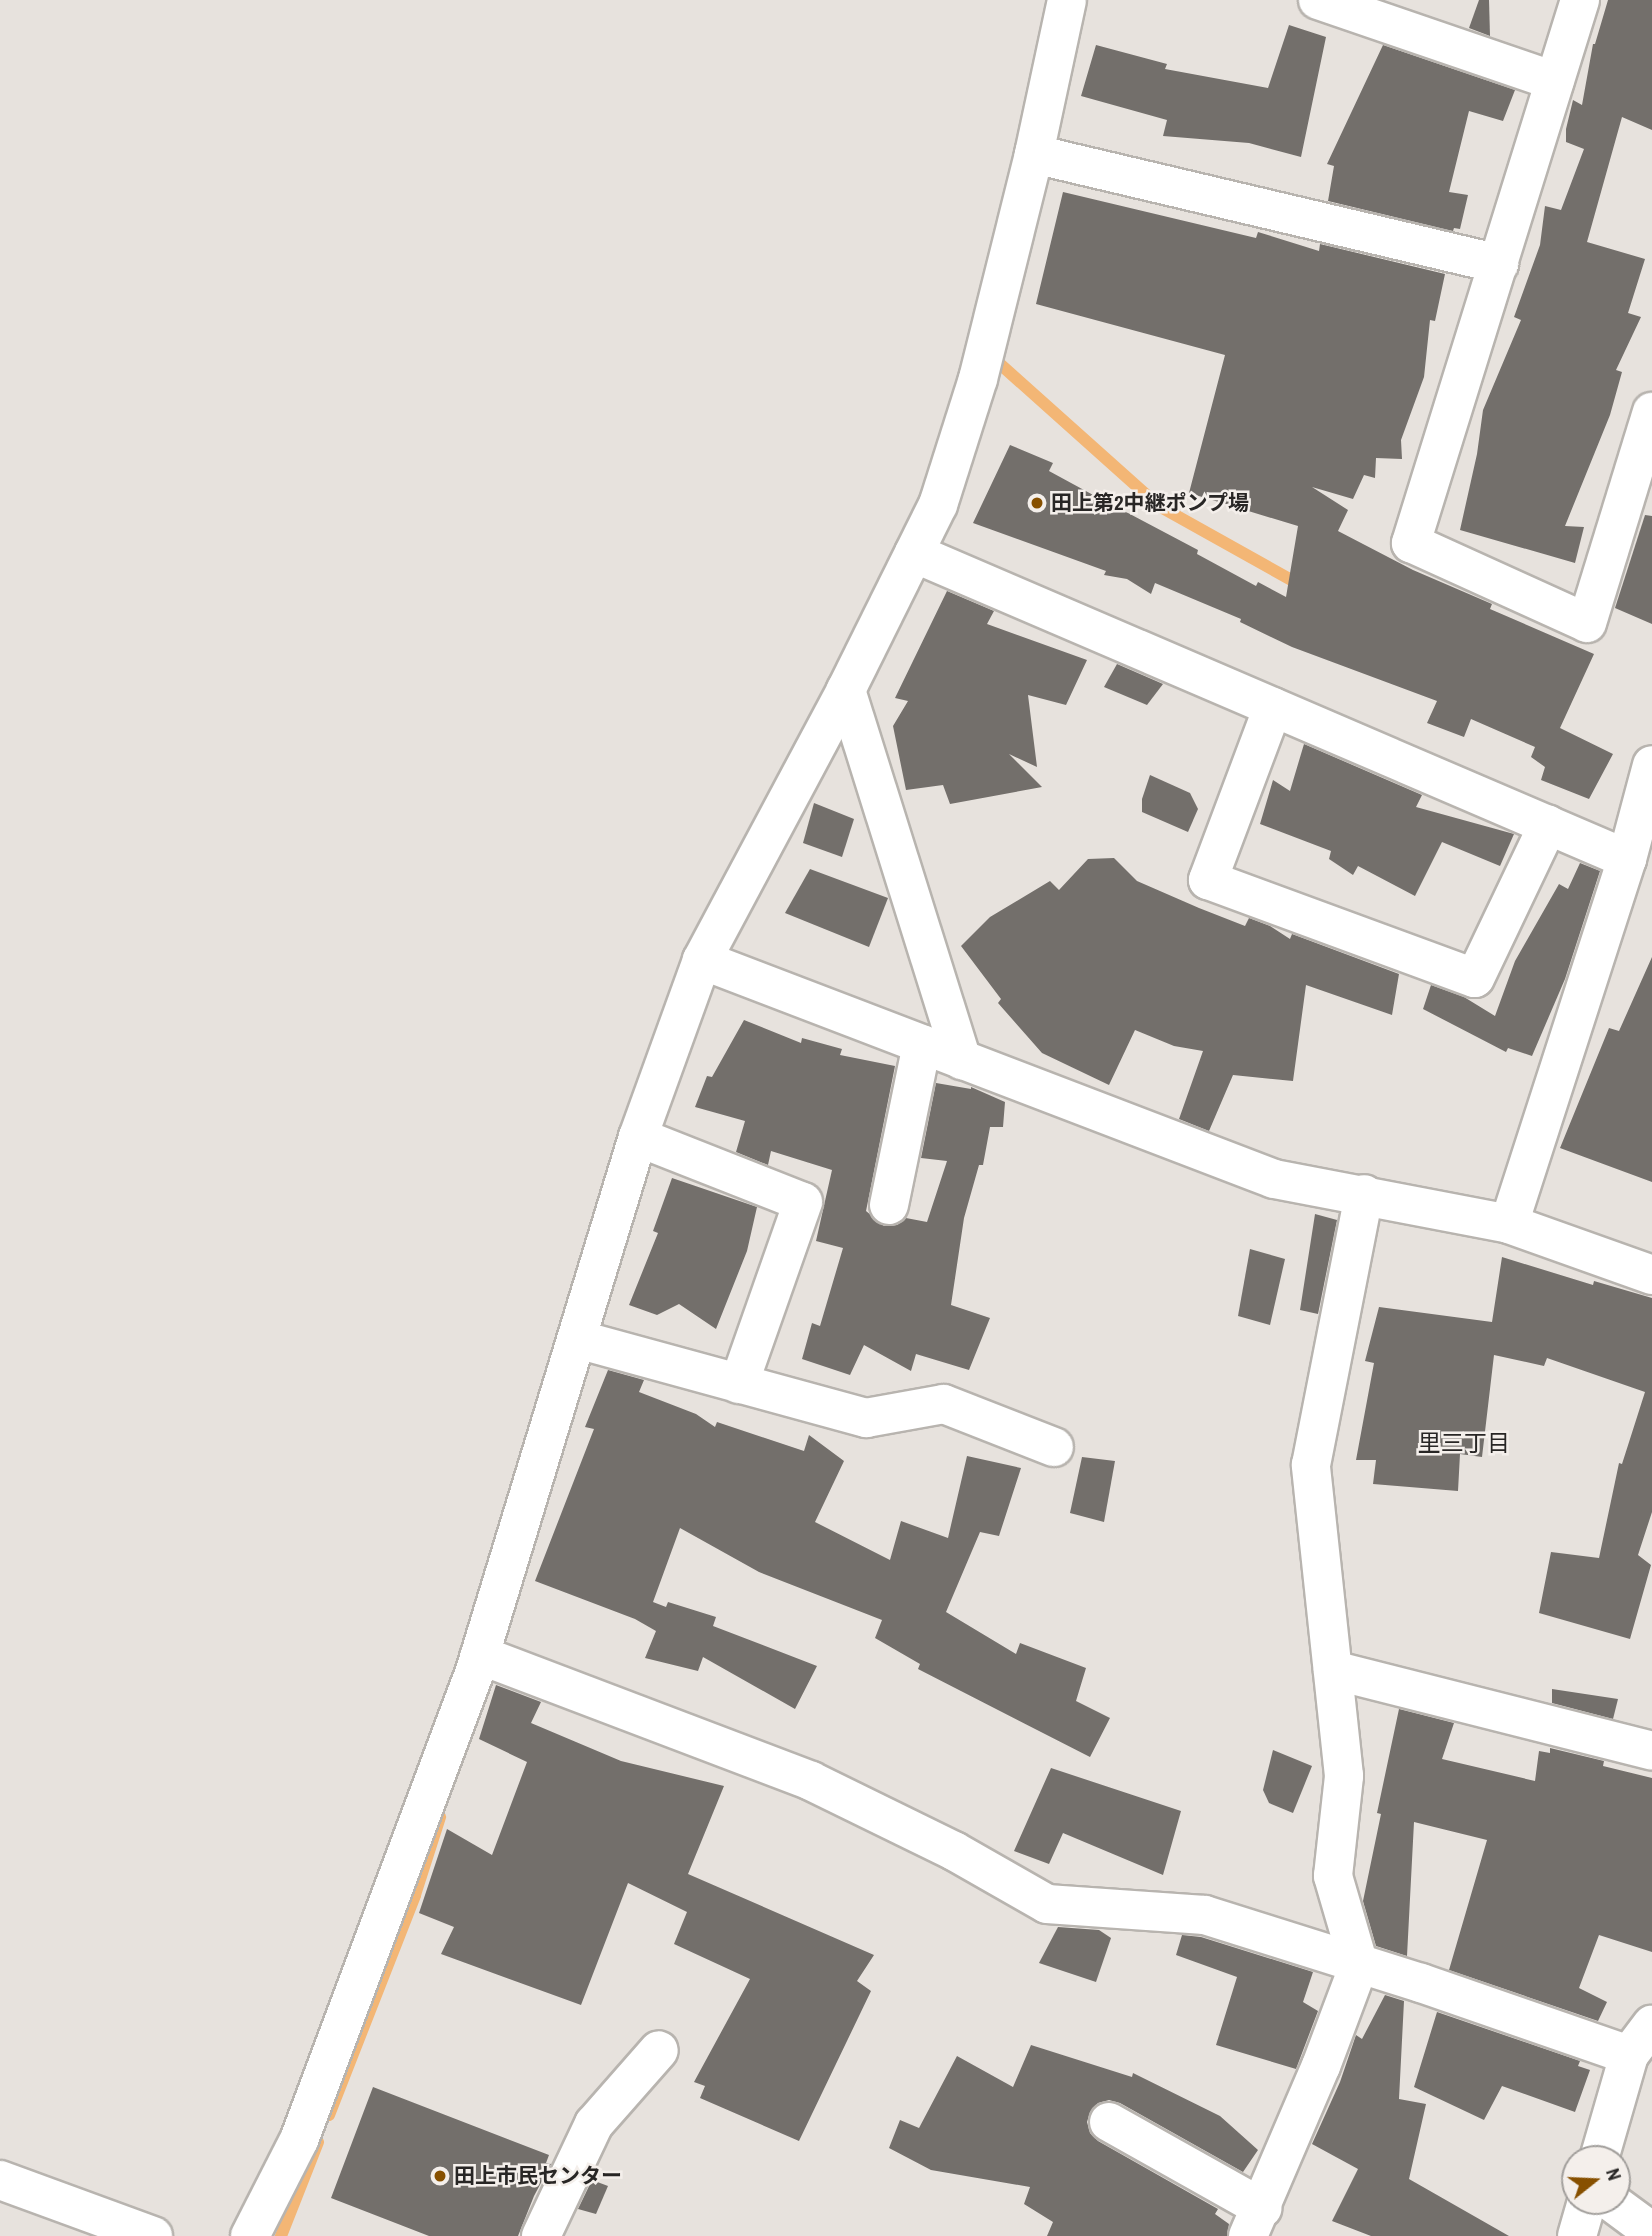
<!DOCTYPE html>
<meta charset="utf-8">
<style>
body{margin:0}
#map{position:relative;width:1652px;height:2236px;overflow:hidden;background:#e7e2dd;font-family:"Archivo Narrow","Noto Sans JP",sans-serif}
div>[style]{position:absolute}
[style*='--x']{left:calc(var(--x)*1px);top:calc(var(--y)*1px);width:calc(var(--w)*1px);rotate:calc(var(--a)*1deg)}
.stream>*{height:12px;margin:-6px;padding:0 6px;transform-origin:6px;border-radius:6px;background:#f3b675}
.building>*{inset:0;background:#736f6b}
.roads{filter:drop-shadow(2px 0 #b8b4af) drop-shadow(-2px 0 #b8b4af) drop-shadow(0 2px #b8b4af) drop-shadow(0 -2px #b8b4af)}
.minor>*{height:38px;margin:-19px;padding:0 19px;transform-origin:19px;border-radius:19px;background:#fff}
.major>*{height:38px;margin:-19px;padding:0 19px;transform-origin:19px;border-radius:19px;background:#fff}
.dots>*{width:19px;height:19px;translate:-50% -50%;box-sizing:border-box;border:4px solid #f4efeb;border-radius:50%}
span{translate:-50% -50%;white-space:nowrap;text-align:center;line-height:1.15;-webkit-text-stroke:5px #f4efeb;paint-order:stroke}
.poi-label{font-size:21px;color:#282625;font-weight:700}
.left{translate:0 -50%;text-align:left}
.neighbourhood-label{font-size:23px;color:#282625}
.north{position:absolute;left:1561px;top:2145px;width:70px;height:70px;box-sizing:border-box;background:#f4efeb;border:2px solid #a29f9c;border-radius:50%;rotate:72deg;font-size:19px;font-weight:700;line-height:28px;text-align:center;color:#282625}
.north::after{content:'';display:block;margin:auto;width:24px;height:32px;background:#875000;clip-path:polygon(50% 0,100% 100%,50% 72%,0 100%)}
</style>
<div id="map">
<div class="stream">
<div style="--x:1000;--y:364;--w:213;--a:41.8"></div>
<div style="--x:1159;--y:506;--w:166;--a:29.2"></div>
<div style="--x:329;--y:2115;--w:236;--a:-68.6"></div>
<div style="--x:415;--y:1895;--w:82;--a:-72.2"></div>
<div style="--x:281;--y:2236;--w:101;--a:-68.5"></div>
</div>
<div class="building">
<div style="clip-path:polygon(1479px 0,1489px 0,1490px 36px,1469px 28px)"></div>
<div style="clip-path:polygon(1608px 0,1652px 0,1652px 130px,1622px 117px,1587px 242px,1645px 259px,1628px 313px,1641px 317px,1616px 370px,1622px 372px,1610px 415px,1565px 526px,1584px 527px,1575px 563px,1460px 530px,1477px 454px,1483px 410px,1521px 320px,1514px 317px,1540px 245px,1545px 206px,1561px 210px,1584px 149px,1566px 142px,1566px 129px,1573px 100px,1582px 105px,1593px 44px,1595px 44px)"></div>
<div style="clip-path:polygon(1289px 25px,1326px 37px,1301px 157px,1249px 143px,1163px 136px,1167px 120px,1081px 96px,1096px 45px,1167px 64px,1165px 69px,1268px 88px)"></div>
<div style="clip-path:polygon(1383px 45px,1515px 90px,1503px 121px,1469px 111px,1449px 192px,1468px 195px,1460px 229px,1454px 228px,1453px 231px,1328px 201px,1334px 166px,1327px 164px)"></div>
<div style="clip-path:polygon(1063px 192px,1256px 238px,1258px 232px,1319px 251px,1320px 244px,1445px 274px,1435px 321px,1430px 320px,1424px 377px,1401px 440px,1402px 459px,1376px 458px,1375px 478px,1364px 475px,1353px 499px,1312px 487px,1348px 510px,1338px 531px,1413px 570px,1492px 604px,1490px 609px,1594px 654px,1560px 728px,1613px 754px,1589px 799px,1541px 780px,1545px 767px,1531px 757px,1535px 747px,1471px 719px,1464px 737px,1427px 723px,1437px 701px,1292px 647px,1240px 622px,1241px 619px,1155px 583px,1151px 594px,1127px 579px,1104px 575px,1106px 571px,973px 523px,1010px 445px,1053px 463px,1049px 471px,1095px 496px,1093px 499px,1128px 513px,1198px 550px,1197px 554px,1256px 586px,1258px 582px,1286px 597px,1298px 526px,1189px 493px,1225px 355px,1036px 304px)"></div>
<div style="clip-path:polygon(1645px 515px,1652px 516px,1652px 624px,1615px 608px)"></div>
<div style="clip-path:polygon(947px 591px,994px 611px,987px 624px,1087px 660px,1066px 705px,1028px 695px,1037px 767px,1009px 754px,1042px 787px,950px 804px,943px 785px,906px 790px,893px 726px,908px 701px,895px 698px)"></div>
<div style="clip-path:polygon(1117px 664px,1163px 684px,1147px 705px,1104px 687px)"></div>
<div style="clip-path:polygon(1304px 744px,1422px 795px,1416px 807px,1514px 834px,1500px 866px,1442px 842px,1415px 896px,1358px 866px,1353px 875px,1329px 859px,1331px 851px,1260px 824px,1273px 780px,1290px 791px)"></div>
<div style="clip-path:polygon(1150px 775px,1190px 793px,1198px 809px,1188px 832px,1142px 812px,1142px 799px)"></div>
<div style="clip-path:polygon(814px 803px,854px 819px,842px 857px,803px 843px)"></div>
<div style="clip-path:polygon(1114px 858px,1137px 881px,1199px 908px,1245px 926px,1249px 918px,1270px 926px,1290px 939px,1292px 934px,1399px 974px,1392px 1015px,1306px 985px,1293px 1081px,1233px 1075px,1209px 1131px,1179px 1119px,1203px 1051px,1174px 1046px,1135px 1030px,1109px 1085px,1042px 1053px,998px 1003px,1001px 999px,961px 946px,990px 917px,1050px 881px,1059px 890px,1088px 859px)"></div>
<div style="clip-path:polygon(1580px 863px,1600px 871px,1565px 979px,1532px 1056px,1508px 1048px,1506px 1052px,1423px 1009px,1431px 985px,1464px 997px,1495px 1016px,1515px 961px,1559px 884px,1568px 889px)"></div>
<div style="clip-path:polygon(810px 869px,888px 898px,869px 947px,785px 913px)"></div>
<div style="clip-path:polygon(1652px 957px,1652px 1182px,1560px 1148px,1609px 1028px,1619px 1031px)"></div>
<div style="clip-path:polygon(744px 1020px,801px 1043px,802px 1038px,842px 1049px,840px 1055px,895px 1066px,866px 1211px,884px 1226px,897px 1225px,906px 1218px,927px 1222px,947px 1161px,921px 1158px,936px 1083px,971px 1089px,971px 1087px,1005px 1102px,1003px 1127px,990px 1127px,983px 1165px,979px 1165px,964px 1218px,951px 1305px,990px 1318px,969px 1370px,916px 1354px,911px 1371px,864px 1345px,850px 1375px,802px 1359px,812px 1323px,820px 1326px,843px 1248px,816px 1241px,832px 1170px,771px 1151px,768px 1165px,736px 1152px,745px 1121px,695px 1107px,707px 1076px,712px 1077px)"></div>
<div style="clip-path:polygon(672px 1178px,757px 1207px,747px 1251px,716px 1329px,679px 1304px,657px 1315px,629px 1305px,658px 1233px,653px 1231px)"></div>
<div style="clip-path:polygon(1315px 1214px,1337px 1220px,1318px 1314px,1300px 1310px)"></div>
<div style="clip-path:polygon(1250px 1249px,1285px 1259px,1270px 1325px,1238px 1316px)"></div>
<div style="clip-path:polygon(1502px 1257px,1593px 1285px,1594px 1281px,1652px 1298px,1652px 1512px,1638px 1555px,1651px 1565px,1630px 1639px,1539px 1613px,1551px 1552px,1599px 1558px,1619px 1463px,1622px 1464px,1645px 1392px,1547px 1358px,1544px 1366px,1494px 1355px,1482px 1457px,1460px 1454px,1458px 1491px,1373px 1484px,1376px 1460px,1356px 1460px,1374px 1363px,1365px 1361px,1379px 1307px,1492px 1322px)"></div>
<div style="clip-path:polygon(608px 1370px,644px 1380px,639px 1392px,696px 1414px,715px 1427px,717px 1422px,804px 1451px,809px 1435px,844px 1461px,815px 1522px,890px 1560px,901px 1521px,948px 1538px,967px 1456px,1021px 1468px,999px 1536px,980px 1532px,946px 1612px,1016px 1654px,1020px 1643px,1086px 1668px,1076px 1701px,1110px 1718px,1090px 1757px,918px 1669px,920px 1664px,875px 1638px,882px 1620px,759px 1572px,680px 1528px,653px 1602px,666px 1607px,668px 1602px,716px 1617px,713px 1626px,817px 1666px,795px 1709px,703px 1657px,698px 1671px,645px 1658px,656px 1631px,635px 1619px,535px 1581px,594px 1429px,585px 1427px)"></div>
<div style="clip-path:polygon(1082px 1457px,1115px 1461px,1104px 1522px,1070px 1513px)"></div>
<div style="clip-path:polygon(496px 1685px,541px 1702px,531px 1723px,621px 1761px,724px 1786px,688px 1874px,874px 1955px,857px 1981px,871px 1991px,799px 2141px,700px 2098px,705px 2086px,694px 2082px,750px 1979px,674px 1944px,687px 1912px,628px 1883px,581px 2005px,441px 1954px,454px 1927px,419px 1913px,447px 1829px,492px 1855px,527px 1762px,479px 1739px)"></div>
<div style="clip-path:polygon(1552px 1689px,1618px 1699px,1613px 1719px,1552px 1703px)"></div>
<div style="clip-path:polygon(1399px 1709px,1454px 1723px,1442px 1759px,1535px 1781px,1539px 1751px,1550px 1753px,1550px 1748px,1604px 1761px,1603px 1766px,1652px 1778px,1652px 1952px,1599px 1935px,1579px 1988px,1607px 2002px,1598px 2021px,1449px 1970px,1487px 1840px,1414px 1822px,1407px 1956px,1376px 1946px,1363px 1901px,1381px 1814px,1377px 1813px)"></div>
<div style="clip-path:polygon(1273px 1750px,1312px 1766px,1293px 1813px,1269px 1803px,1263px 1790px)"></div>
<div style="clip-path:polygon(1051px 1768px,1181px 1811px,1163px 1875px,1063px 1833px,1049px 1864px,1014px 1851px)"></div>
<div style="clip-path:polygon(1058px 1927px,1099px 1930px,1111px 1938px,1096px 1982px,1039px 1963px)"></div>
<div style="clip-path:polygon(1182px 1935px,1201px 1937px,1313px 1972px,1303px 2002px,1318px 2011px,1296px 2069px,1216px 2045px,1237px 1977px,1176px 1955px)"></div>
<div style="clip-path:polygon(1385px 1995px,1404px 2001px,1399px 2099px,1426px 2104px,1409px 2179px,1509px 2236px,1371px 2236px,1332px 2221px,1358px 2169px,1312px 2144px,1340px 2082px,1356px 2035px,1362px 2039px)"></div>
<div style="clip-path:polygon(1437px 2012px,1580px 2061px,1578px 2066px,1590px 2070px,1575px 2112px,1502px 2086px,1484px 2120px,1414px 2087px)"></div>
<div style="clip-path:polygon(1031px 2045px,1132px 2077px,1133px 2073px,1220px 2116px,1258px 2150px,1243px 2172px,1120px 2103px,1109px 2100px,1098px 2103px,1090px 2112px,1087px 2122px,1090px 2133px,1098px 2141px,1218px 2209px,1215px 2214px,1229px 2224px,1227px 2236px,1047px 2236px,1053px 2222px,1024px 2204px,1030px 2187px,931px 2170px,889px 2148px,900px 2120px,919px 2128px,957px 2056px,1013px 2087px)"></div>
<div style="clip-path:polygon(373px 2087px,549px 2155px,546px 2163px,551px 2164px,534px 2196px,518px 2236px,429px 2236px,331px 2198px)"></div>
<div style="clip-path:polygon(592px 2180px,608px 2186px,596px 2214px,578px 2209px)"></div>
</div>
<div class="roads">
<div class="minor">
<div style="--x:1318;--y:0;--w:250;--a:18.9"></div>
<div style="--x:1580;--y:0;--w:569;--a:107.29"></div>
<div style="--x:1411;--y:543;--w:193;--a:24.4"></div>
<div style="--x:1587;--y:623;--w:221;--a:-72.9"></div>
<div style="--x:1034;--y:154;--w:478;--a:13.3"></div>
<div style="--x:914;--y:553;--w:776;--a:23.23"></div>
<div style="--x:1627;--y:859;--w:97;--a:-75.1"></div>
<div style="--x:846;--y:690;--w:388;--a:72.6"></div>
<div style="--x:1273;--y:707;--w:185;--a:110.6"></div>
<div style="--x:1208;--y:880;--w:284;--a:20.2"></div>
<div style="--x:1475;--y:978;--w:170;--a:-64.5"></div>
<div style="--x:702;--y:960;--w:612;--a:20.95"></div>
<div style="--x:1274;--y:1179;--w:239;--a:10.8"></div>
<div style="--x:1509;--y:1224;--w:152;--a:19.6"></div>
<div style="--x:638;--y:1137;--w:177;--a:21.5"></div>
<div style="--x:803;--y:1202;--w:193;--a:109.4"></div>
<div style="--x:889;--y:1205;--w:164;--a:-78.4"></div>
<div style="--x:1509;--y:1224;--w:384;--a:-72.1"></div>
<div style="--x:577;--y:1339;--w:300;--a:15.3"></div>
<div style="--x:866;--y:1418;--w:79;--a:-10.2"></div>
<div style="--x:944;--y:1404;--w:118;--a:21.4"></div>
<div style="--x:480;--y:1655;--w:354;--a:20.8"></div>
<div style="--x:811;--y:1781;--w:159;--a:26.1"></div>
<div style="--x:954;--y:1851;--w:107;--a:29.7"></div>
<div style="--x:1047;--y:1904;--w:158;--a:4"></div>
<div style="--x:1205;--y:1915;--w:226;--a:17.5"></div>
<div style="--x:1421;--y:1983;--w:220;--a:19.1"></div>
<div style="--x:1333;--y:1670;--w:329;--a:14.2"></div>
<div style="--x:1109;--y:2122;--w:176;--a:29.3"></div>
<div style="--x:0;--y:2180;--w:163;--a:20.1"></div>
<div style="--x:1610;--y:2201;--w:52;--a:36.4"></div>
<div style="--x:250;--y:2236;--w:108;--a:-63"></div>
<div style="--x:299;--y:2140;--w:501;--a:-69.43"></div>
<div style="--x:475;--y:1671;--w:558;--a:-73.03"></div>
<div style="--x:638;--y:1137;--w:188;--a:-70.1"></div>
<div style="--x:702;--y:960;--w:306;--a:-61.9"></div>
<div style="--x:846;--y:690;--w:207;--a:-63.6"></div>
<div style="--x:938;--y:505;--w:132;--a:-72.4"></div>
<div style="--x:978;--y:379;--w:232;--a:-76"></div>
<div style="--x:1034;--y:154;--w:157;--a:-77.9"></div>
<div style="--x:541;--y:2236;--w:124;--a:-64.7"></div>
<div style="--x:594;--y:2124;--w:98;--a:-48.7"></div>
<div style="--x:1248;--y:2236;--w:185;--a:-66.8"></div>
<div style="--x:1321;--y:2066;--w:108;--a:-69.4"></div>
<div style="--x:1359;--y:1965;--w:93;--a:-106.3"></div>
<div style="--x:1333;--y:1876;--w:101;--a:-83.7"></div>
<div style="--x:1344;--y:1776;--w:313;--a:-96.1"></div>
<div style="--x:1311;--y:1465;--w:276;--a:-78.9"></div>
</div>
<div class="major">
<div style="--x:1599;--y:2159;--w:108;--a:-73.9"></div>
<div style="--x:1629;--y:2055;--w:38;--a:-53"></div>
<div style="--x:1577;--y:2236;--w:36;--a:-74"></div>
</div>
</div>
<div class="dots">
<div style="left:1037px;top:503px;background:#875000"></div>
<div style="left:440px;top:2176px;background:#875000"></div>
</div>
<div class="poi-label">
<span class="left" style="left:1051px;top:503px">田上第2中継ポンプ場</span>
<span class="left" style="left:454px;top:2176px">田上市民センター</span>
</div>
<div class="neighbourhood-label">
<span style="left:1464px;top:1443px">里三丁目</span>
</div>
<div class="north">N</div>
</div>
